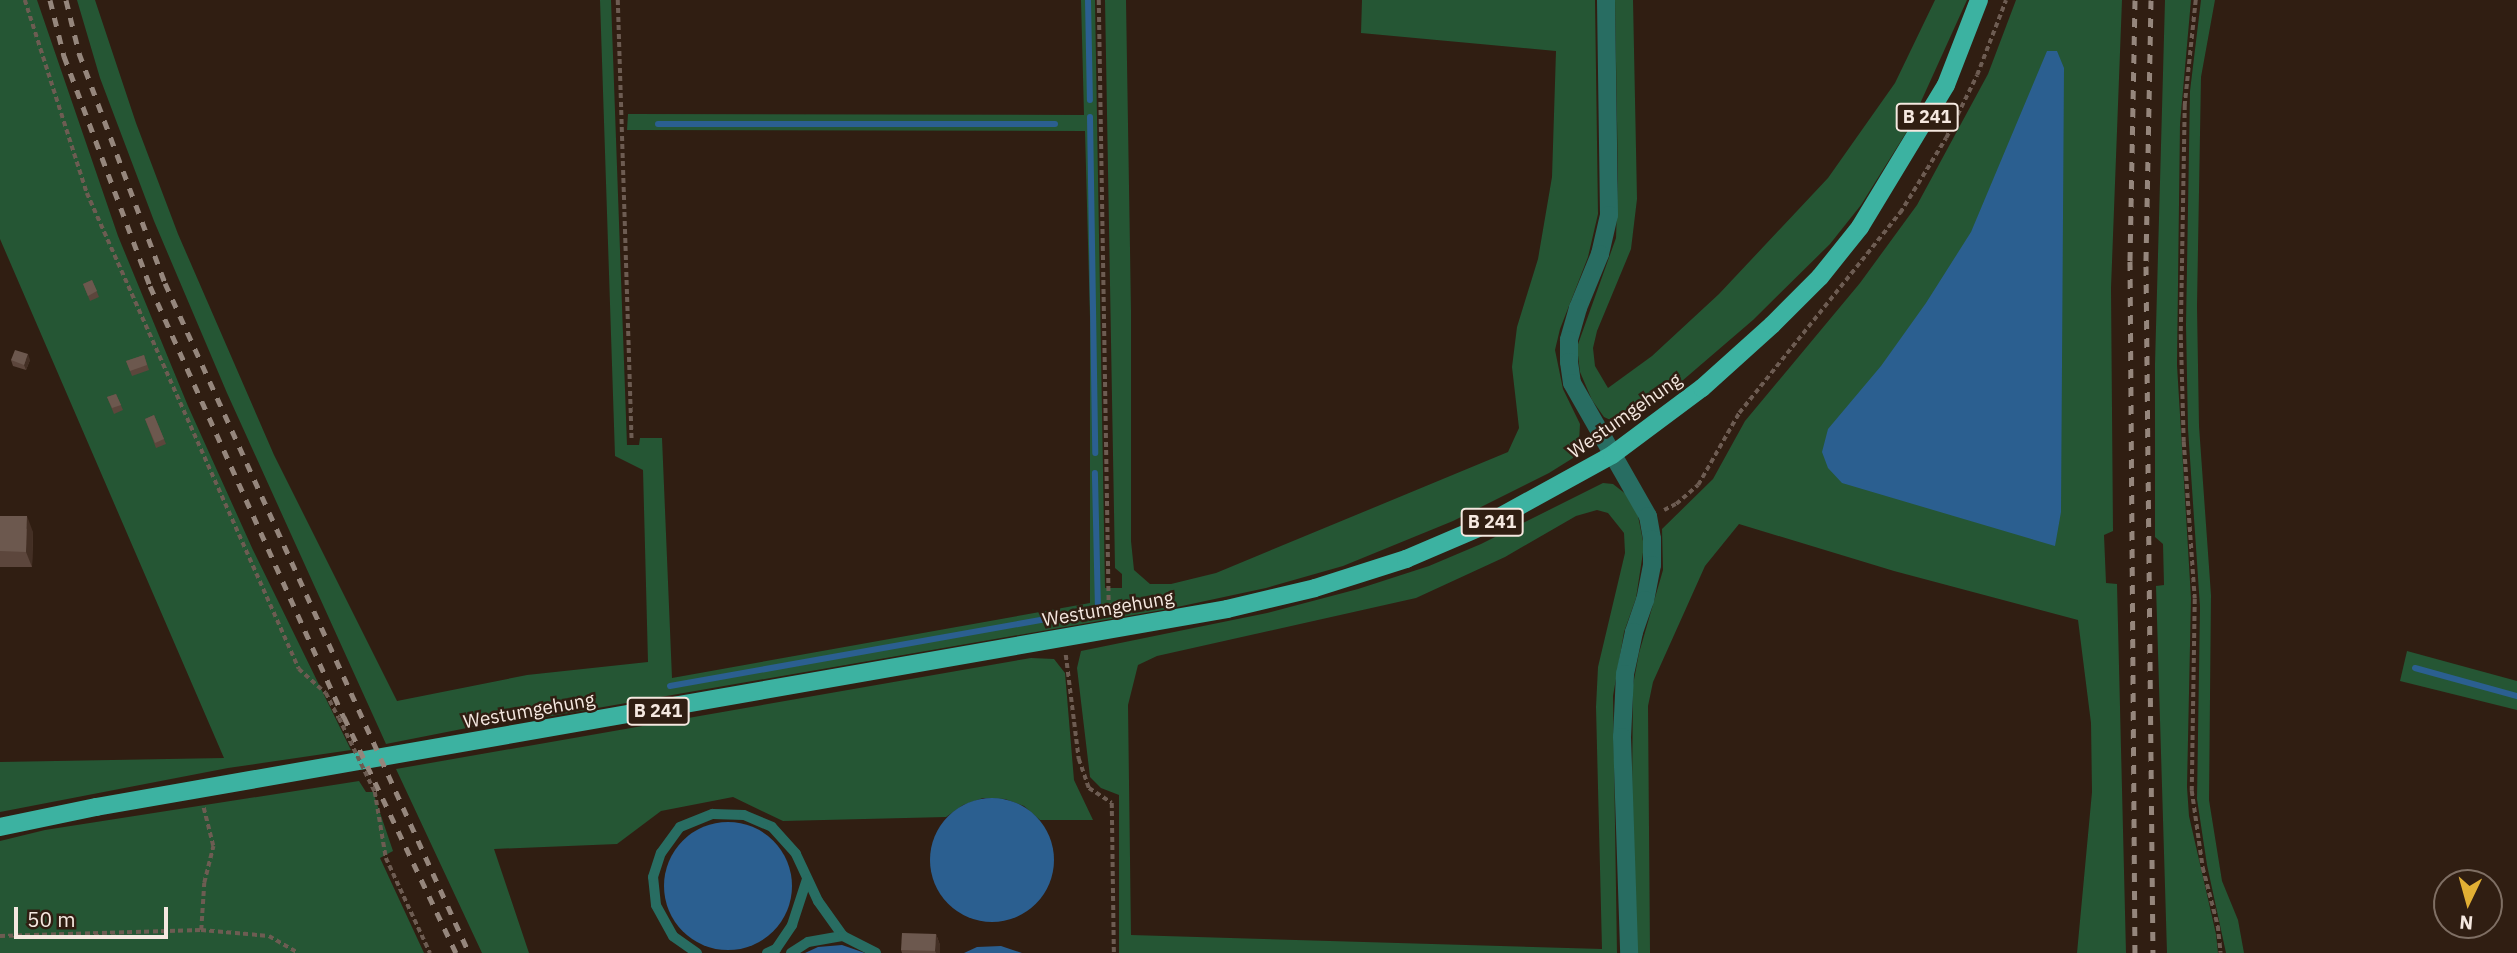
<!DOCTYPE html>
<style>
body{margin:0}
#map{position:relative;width:2517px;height:953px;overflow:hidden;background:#301e12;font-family:"IBM Plex Sans",sans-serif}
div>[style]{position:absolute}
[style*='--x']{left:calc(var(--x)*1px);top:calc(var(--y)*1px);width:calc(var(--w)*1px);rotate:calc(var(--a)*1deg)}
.green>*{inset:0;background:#255634}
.water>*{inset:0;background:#2b5f90}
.round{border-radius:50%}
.stream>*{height:6px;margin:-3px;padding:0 3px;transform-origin:3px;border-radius:3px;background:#2b5f90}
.path>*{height:3.5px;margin-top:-1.75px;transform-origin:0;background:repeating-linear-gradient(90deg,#6d5c52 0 5px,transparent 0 8.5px)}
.service>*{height:10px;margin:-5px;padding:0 5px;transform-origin:5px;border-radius:5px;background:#286d62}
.minor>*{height:18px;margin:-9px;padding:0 9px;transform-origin:9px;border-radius:9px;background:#286d62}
.primary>*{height:18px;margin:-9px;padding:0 9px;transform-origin:9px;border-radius:9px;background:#3cb2a1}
.rail>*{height:5px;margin-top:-2.5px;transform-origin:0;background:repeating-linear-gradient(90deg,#95867c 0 9px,transparent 0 18px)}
.path-bridge>*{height:3.5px;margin-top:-1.75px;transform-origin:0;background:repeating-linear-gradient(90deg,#6d5c52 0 5px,transparent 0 8.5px)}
.wall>*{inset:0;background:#5c463c}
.shaded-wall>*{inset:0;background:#432f24}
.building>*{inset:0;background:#6c584e}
span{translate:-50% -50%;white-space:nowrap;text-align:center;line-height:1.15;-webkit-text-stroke:5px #301e12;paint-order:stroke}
.shield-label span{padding:2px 5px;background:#301e12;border:2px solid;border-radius:5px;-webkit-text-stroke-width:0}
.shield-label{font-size:18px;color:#f5e8e0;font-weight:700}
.street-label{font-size:19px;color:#f5e8e0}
.north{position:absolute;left:2433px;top:869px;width:70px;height:70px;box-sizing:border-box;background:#301e12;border:2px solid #7f6f64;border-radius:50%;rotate:185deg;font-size:19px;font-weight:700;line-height:28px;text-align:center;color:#f5e8e0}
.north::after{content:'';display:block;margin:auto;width:24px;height:32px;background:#e1af34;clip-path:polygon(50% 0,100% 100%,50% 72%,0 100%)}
.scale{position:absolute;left:14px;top:907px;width:154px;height:32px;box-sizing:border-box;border:4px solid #f5e8e0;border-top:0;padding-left:9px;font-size:21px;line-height:24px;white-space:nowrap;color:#f5e8e0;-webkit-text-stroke:5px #301e12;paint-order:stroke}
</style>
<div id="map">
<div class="green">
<div style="clip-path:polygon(0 0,37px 0,118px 236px,188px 406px,253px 550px,351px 750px,228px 768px,0 812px,0 762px,224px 758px,0 239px)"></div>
<div style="clip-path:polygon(77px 0,95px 0,136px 123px,178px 234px,274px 455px,397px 701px,527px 675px,648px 662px,643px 470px,615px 456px,600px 0,611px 0,627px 445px,639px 445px,640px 438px,662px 438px,672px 678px,1090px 603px,1090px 318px,1085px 131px,627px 130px,628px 114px,1084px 115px,1081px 0,1095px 0,1105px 588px,1122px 588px,1122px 574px,1115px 568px,1105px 0,1126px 0,1131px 311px,1131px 541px,1134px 570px,1150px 584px,1171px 584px,1216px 573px,1508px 452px,1519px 428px,1512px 367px,1517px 327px,1538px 259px,1552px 177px,1556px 51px,1361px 33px,1362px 0,1595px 0,1598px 214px,1588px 257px,1560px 329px,1555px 350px,1563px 389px,1580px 424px,1579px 442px,1573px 458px,1549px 473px,1453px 521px,1343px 566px,1266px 588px,1168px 609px,540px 718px,523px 717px,386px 744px,227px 393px,154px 221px,100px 78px)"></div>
<div style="clip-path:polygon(1615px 0,1633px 0,1637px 199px,1631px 249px,1597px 331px,1593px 348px,1595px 366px,1608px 388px,1652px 356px,1719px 294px,1828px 178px,1895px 83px,1935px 0,1967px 0,1909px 128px,1861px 205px,1830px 244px,1753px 320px,1675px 387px,1629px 422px,1619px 424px,1604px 417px,1592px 400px,1580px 372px,1577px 347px,1616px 238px,1618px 180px)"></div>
<div style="clip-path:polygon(2016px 0,2122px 0,2111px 288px,2113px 531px,2104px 535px,2106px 583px,2117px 584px,2126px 953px,2077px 953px,2092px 792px,2091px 723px,2078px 620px,1894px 571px,1739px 524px,1705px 566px,1653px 682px,1648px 706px,1650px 953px,1637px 953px,1632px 798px,1633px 685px,1639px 653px,1663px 570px,1662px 529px,1713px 479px,1745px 421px,1860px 283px,1917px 205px,1988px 74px)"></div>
<div style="clip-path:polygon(2165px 0,2191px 0,2180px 124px,2177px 365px,2191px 598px,2187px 787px,2189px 816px,2216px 934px,2218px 953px,2167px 953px,2156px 586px,2164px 585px,2163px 544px,2155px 537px,2155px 364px)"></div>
<div style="clip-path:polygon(2201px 0,2215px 0,2201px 77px,2197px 306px,2199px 426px,2211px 595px,2209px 800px,2222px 881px,2238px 920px,2244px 953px,2226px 953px,2207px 865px,2197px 799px,2200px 607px,2188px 429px,2186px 325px,2190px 91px)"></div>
<div style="clip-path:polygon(evenodd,1603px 483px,1613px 484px,1627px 495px,1638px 516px,1644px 546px,1636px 598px,1624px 632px,1613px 696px,1617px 953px,1119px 953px,1119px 795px,1101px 788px,1090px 777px,1077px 668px,1081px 651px,1267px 613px,1358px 589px,1429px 566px,1481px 544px,1603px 483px,1597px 510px,1608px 513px,1624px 533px,1625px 553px,1598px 667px,1596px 707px,1602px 949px,1131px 935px,1128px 705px,1138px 665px,1157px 656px,1416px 598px,1505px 557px,1576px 516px,1597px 510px)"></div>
<div style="clip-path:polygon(2407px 651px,2517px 681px,2517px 710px,2400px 681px)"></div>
<div style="clip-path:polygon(1031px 658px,1054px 659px,1065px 673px,1074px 780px,1093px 820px,1040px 820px,1024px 806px,1005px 799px,983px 798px,963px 805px,946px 817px,783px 821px,733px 797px,661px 811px,617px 844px,494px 849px,529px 953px,482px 953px,396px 769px)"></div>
<div style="clip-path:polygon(359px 781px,366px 792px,373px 792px,393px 851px,380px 858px,424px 953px,0 953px,0 841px,45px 830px)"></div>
</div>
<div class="water">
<div style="clip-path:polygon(2047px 51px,2057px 51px,2064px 68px,2061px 512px,2055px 546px,1842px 483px,1828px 468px,1822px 452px,1828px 429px,1881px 366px,1926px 303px,1971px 232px)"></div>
<div class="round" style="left:930px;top:798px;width:124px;height:124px"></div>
<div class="round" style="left:664px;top:822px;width:128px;height:128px"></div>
<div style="clip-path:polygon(842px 945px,865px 953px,805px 953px,818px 947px)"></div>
<div style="clip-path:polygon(1001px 946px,1022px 953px,964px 953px,977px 947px)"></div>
</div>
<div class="stream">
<div style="--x:1088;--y:0;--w:100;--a:88.9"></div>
<div style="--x:1090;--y:117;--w:336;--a:89.1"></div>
<div style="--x:658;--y:124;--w:397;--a:0"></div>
<div style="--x:2415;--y:668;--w:106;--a:15.4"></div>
<div style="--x:670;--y:686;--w:435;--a:-10.1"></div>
<div style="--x:1098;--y:610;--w:137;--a:-91.3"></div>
</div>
<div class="path">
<div style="--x:25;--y:0;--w:203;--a:72.2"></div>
<div style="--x:87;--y:193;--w:521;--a:65.99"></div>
<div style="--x:299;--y:669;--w:36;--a:42"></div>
<div style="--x:326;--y:693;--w:28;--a:63"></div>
<div style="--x:618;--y:0;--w:439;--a:88.2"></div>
<div style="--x:1099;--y:0;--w:610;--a:89.06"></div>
<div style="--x:2196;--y:0;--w:106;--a:96"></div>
<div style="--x:2185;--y:105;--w:230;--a:91"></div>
<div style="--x:2181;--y:335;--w:107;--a:88.4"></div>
<div style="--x:2184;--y:442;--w:157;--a:86"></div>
<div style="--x:2195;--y:599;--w:192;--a:90.9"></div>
<div style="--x:2192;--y:791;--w:78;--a:81.9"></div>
<div style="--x:2203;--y:868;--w:60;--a:75.5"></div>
<div style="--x:2218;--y:926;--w:27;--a:84"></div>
<div style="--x:1664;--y:510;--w:13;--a:-27"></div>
<div style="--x:1676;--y:504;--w:29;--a:-41"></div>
<div style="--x:1698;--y:485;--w:83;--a:-60.3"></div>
<div style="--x:1739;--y:413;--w:257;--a:-51.2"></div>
<div style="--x:1900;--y:213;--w:88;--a:-58.5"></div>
<div style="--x:1946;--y:138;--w:70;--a:-63.8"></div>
<div style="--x:1977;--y:75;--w:80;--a:-68.9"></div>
<div style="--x:1066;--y:655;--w:105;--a:82.9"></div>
<div style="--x:1079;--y:759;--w:31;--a:71"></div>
<div style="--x:1089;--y:788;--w:27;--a:33"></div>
<div style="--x:1112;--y:803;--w:150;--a:89.2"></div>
<div style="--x:375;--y:792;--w:67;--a:80.5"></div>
<div style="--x:386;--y:858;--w:105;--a:65.1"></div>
<div style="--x:201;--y:930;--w:47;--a:-86.3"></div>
<div style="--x:204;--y:883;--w:38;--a:-76"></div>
<div style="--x:213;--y:846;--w:41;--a:-104"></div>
<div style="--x:0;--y:936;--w:201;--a:-1.7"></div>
<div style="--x:201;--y:930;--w:68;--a:5"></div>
<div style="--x:269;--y:936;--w:34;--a:30"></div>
</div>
<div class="service">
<div style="--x:697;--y:953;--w:29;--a:-145"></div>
<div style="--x:673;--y:936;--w:35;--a:-119"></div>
<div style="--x:656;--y:905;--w:28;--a:-96"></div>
<div style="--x:653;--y:877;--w:25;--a:-72"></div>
<div style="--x:661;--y:853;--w:32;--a:-54"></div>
<div style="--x:680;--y:827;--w:35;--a:-22"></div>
<div style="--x:713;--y:814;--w:31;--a:2"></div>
<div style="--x:744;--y:815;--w:30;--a:23"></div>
<div style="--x:772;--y:827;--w:36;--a:48"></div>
<div style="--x:796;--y:854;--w:52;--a:64.9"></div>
<div style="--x:818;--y:901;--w:43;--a:54.5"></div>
<div style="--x:767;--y:953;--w:10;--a:-24"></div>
<div style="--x:776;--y:949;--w:29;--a:-56"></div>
<div style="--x:792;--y:925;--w:48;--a:-71.9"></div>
<div style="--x:791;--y:953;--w:20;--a:-33"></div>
<div style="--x:808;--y:942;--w:36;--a:-10"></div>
<div style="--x:843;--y:936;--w:37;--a:27"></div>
</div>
<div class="minor">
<div style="--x:1606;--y:0;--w:215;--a:89.2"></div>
<div style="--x:1609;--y:215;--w:40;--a:103"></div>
<div style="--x:1600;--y:254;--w:58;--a:112.2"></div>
<div style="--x:1578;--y:308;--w:33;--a:106"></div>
<div style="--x:1569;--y:340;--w:22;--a:90"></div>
<div style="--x:1569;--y:362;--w:21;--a:82"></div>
<div style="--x:1572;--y:383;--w:153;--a:60.3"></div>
<div style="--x:1648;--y:516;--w:23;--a:80"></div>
<div style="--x:1652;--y:539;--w:26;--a:90"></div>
<div style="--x:1652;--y:565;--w:36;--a:101"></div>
<div style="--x:1645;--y:600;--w:34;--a:109"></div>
<div style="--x:1634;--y:632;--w:43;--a:102.1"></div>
<div style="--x:1625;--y:674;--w:63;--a:92.7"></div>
<div style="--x:1622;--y:737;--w:216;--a:88.1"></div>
</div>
<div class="primary">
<div style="--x:0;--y:827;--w:98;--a:-11.8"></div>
<div style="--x:96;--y:807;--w:1148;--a:-9.93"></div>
<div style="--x:1227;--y:609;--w:90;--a:-13.4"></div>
<div style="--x:1315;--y:588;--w:96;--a:-17.7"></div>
<div style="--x:1406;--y:559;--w:84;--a:-23.2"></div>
<div style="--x:1483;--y:526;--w:147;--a:-28.8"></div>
<div style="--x:1612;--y:455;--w:112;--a:-36.7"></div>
<div style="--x:1702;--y:388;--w:94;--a:-42"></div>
<div style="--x:1772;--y:325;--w:68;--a:-45"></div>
<div style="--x:1820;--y:277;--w:64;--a:-51.3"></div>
<div style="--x:1860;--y:227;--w:166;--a:-58.8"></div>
<div style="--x:1946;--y:85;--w:91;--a:-68.8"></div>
</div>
<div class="rail">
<div style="--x:50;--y:0;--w:58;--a:76"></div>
<div style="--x:64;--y:56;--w:246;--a:69.5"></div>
<div style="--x:150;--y:286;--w:473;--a:65.8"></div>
<div style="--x:344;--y:717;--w:261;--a:64.6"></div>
<div style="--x:66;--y:0;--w:55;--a:76.2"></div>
<div style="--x:79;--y:53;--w:246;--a:69.5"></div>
<div style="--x:165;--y:283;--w:736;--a:65.59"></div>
<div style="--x:2135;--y:0;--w:261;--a:91.1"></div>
<div style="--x:2130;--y:261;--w:692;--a:89.59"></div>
<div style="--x:2151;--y:0;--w:266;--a:91.1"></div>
<div style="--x:2146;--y:266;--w:687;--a:89.42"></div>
</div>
<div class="path-bridge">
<div style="--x:339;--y:718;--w:82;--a:64.1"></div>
</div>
<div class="wall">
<div style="clip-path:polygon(92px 280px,99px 297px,90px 301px,83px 284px)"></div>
<div style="clip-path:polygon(144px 355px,149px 370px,132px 376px,126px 361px)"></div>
<div style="clip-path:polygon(11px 360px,30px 360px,26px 370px,13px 366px)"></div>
<div style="clip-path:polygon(116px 394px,123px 410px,114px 414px,107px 397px)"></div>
<div style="clip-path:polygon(154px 415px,166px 444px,156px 448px,145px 419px)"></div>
<div style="clip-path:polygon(0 516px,33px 532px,32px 567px,0 567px)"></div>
<div style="clip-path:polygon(936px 934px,940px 945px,940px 953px,902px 953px,901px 950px)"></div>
</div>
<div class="shaded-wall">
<div style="clip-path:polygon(28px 354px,30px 360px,26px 370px,24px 365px)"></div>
<div style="clip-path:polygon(27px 516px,33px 532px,32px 567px,26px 552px)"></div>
<div style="clip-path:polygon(936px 934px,940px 945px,940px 953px,936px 953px,935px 951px)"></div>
</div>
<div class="building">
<div style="clip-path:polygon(92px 280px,97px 291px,88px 296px,83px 284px)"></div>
<div style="clip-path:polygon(15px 350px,28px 354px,24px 365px,11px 360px)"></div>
<div style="clip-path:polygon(144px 355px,147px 365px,130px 371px,126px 361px)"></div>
<div style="clip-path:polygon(116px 394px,121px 405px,112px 408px,107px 397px)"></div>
<div style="clip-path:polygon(154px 415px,164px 439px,155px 443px,145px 419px)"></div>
<div style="clip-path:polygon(0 516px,27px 516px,26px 552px,0 551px)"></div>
<div style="clip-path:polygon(902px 933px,936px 934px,935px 951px,901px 950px)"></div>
</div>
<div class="shield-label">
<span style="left:1927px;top:117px">B 241</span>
<span style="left:1492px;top:522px">B 241</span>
<span style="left:658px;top:711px">B 241</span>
</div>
<div class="street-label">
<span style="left:1625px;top:416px;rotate:-35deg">Westumgehung</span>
<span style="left:1108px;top:609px;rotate:-10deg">Westumgehung</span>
<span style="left:529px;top:711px;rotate:-10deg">Westumgehung</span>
</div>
<div class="north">N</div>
<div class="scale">50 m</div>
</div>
